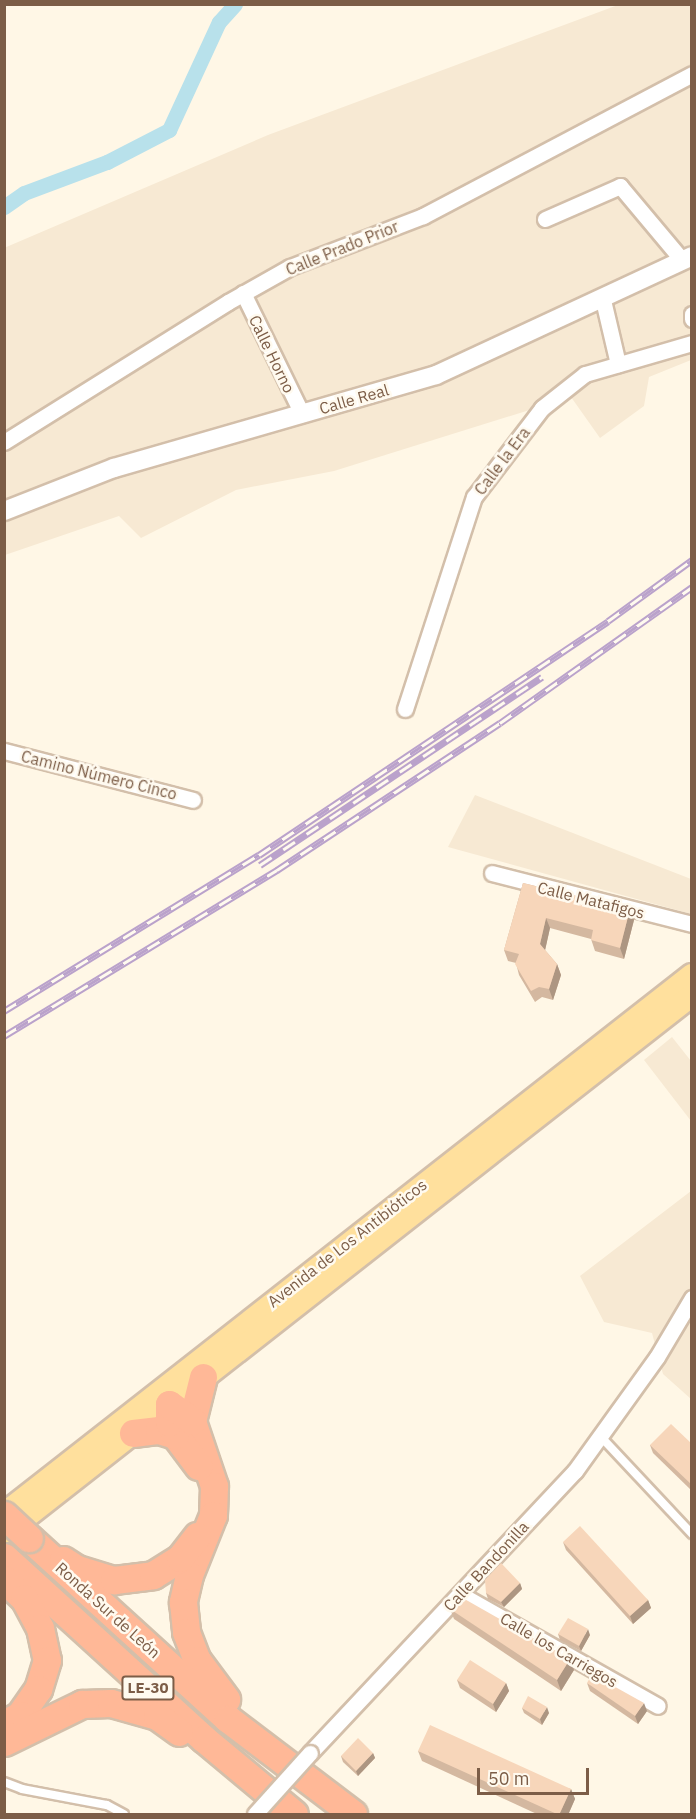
<!DOCTYPE html>
<meta charset="utf-8">
<style>
body{margin:0}
#map{position:relative;width:696px;height:1819px;overflow:hidden;background:#fff7e6;font-family:"IBM Plex Sans",sans-serif}
div>[style]{position:absolute}
[style*='--x']{left:calc(var(--x)*1px);top:calc(var(--y)*1px);width:calc(var(--w)*1px);rotate:calc(var(--a)*1deg)}
.residential>*{inset:0;background:#f7e9d3}
.canal>*{height:15px;margin:-7.5px;padding:0 7.5px;transform-origin:7.5px;border-radius:7.5px;background:#b8e1eb}
.roads{filter:drop-shadow(2px 0 #d3bfaa) drop-shadow(-2px 0 #d3bfaa) drop-shadow(0 2px #d3bfaa) drop-shadow(0 -2px #d3bfaa)}
.service>*{height:8px;margin:-4px;padding:0 4px;transform-origin:4px;border-radius:4px;background:#fff}
.minor>*{height:15px;margin:-7.5px;padding:0 7.5px;transform-origin:7.5px;border-radius:7.5px;background:#fff}
.tertiary>*{height:18px;margin:-9px;padding:0 9px;transform-origin:9px;border-radius:9px;background:#fff}
.primary>*{height:22px;margin:-11px;padding:0 11px;transform-origin:11px;border-radius:11px;background:#ffe09d}
.motorway>*{height:27px;margin:-13.5px;padding:0 13.5px;transform-origin:13.5px;border-radius:13.5px;background:#ffb897}
.rail>*{height:7px;margin-top:-3.5px;transform-origin:0;background:repeating-linear-gradient(90deg,#fffaef 0 14px,#baa2cb 0 28px);box-sizing:border-box;border-block:2px solid #baa2cb}
.bridges{filter:drop-shadow(2px 0 #d3bfaa) drop-shadow(-2px 0 #d3bfaa) drop-shadow(0 2px #d3bfaa) drop-shadow(0 -2px #d3bfaa)}
.minor-bridge>*{height:15px;margin:-7.5px;padding:0 7.5px;transform-origin:7.5px;border-radius:7.5px;background:#fff}
.motorway-bridge>*{height:27px;margin:-13.5px;padding:0 13.5px;transform-origin:13.5px;border-radius:13.5px;background:#ffb897}
.wall>*{inset:0;background:#d4b8a0}
.shaded-wall>*{inset:0;background:#ad9682}
.building>*{inset:0;background:#f7d6ba}
span{translate:-50% -50%;white-space:nowrap;text-align:center;line-height:1.15;-webkit-text-stroke:5px #fffaef;paint-order:stroke}
.shield-label span{padding:2px 4px;background:#fffaef;border:2px solid;border-radius:4px;-webkit-text-stroke-width:0}
.shield-label{font-size:15px;color:#7c5d47;font-weight:700}
.street-label{font-size:16px;color:#7c5d47}
.frame{position:absolute;inset:0;border:6px solid #7c5d47;pointer-events:none}
.scale{position:absolute;left:477px;top:1768px;width:112px;height:27px;box-sizing:border-box;border:3px solid #7c5d47;border-top:0;padding-left:8px;font-size:18px;line-height:21px;white-space:nowrap;color:#7c5d47;-webkit-text-stroke:4px #fffaef;paint-order:stroke}
</style>
<div id="map">
<div class="residential">
<div style="clip-path:polygon(618px 5px,691px 5px,691px 360px,649px 377px,644px 406px,600px 438px,571px 397px,334px 471px,236px 490px,141px 538px,119px 516px,5px 555px,4px 248px,268px 135px)"></div>
<div style="clip-path:polygon(475px 795px,691px 879px,691px 914px,448px 847px)"></div>
<div style="clip-path:polygon(672px 1037px,691px 1061px,691px 1121px,644px 1060px)"></div>
<div style="clip-path:polygon(691px 1191px,691px 1399px,663px 1374px,652px 1333px,604px 1322px,580px 1276px)"></div>
</div>
<div class="canal">
<div style="--x:4;--y:207;--w:24;--a:-35"></div>
<div style="--x:24;--y:193;--w:89;--a:-20.5"></div>
<div style="--x:107;--y:162;--w:70;--a:-27.3"></div>
<div style="--x:169;--y:130;--w:119;--a:-65.2"></div>
<div style="--x:219;--y:22;--w:24;--a:-48"></div>
</div>
<div class="roads">
<div class="service">
<div style="--x:601;--y:1437;--w:133;--a:46.8"></div>
<div style="--x:4;--y:1782;--w:19;--a:21"></div>
<div style="--x:22;--y:1789;--w:86;--a:10.7"></div>
<div style="--x:107;--y:1805;--w:19;--a:28"></div>
</div>
<div class="minor">
<div style="--x:545;--y:219;--w:82;--a:-23.7"></div>
<div style="--x:620;--y:186;--w:97;--a:50"></div>
<div style="--x:243;--y:293;--w:135;--a:64"></div>
<div style="--x:603;--y:300;--w:66;--a:76.8"></div>
<div style="--x:692;--y:314;--w:5;--a:90"></div>
<div style="--x:4;--y:442;--w:264;--a:-32"></div>
<div style="--x:228;--y:302;--w:71;--a:-29.4"></div>
<div style="--x:290;--y:267;--w:142;--a:-21"></div>
<div style="--x:423;--y:216;--w:304;--a:-27.8"></div>
<div style="--x:405;--y:709;--w:223;--a:-72"></div>
<div style="--x:474;--y:497;--w:112;--a:-52.6"></div>
<div style="--x:542;--y:408;--w:55;--a:-38.3"></div>
<div style="--x:585;--y:374;--w:111;--a:-16.2"></div>
<div style="--x:4;--y:751;--w:195;--a:14.5"></div>
<div style="--x:492;--y:873;--w:206;--a:14.3"></div>
<div style="--x:460;--y:1594;--w:227;--a:29.5"></div>
<div style="--x:310;--y:1753;--w:387;--a:-46.8"></div>
<div style="--x:575;--y:1471;--w:140;--a:-54.3"></div>
<div style="--x:657;--y:1357;--w:69;--a:-59.3"></div>
</div>
<div class="tertiary">
<div style="--x:4;--y:511;--w:118;--a:-21.4"></div>
<div style="--x:114;--y:468;--w:335;--a:-16.1"></div>
<div style="--x:436;--y:375;--w:282;--a:-24.9"></div>
</div>
<div class="primary">
<div style="--x:4;--y:1514;--w:874;--a:-38.08"></div>
<div style="--x:8;--y:1531;--w:869;--a:-38.08"></div>
</div>
<div class="motorway">
<div style="--x:203;--y:1377;--w:45;--a:104"></div>
<div style="--x:192;--y:1421;--w:69;--a:71.3"></div>
<div style="--x:214;--y:1486;--w:29;--a:92"></div>
<div style="--x:213;--y:1515;--w:65;--a:111.8"></div>
<div style="--x:189;--y:1575;--w:28;--a:103"></div>
<div style="--x:183;--y:1602;--w:30;--a:84"></div>
<div style="--x:186;--y:1632;--w:30;--a:69"></div>
<div style="--x:197;--y:1660;--w:49;--a:53.4"></div>
<div style="--x:133;--y:1433;--w:26;--a:-7"></div>
<div style="--x:159;--y:1430;--w:17;--a:17"></div>
<div style="--x:175;--y:1435;--w:39;--a:53"></div>
<div style="--x:175;--y:1435;--w:14;--a:-115"></div>
<div style="--x:169;--y:1422;--w:18;--a:-90"></div>
<div style="--x:169;--y:1404;--w:29;--a:36"></div>
<div style="--x:29;--y:1538;--w:269;--a:42.3"></div>
<div style="--x:228;--y:1719;--w:157;--a:37.2"></div>
<div style="--x:4;--y:1557;--w:270;--a:42.3"></div>
<div style="--x:204;--y:1739;--w:117;--a:39.8"></div>
<div style="--x:63;--y:1560;--w:17;--a:33"></div>
<div style="--x:77;--y:1569;--w:39;--a:17"></div>
<div style="--x:114;--y:1580;--w:39;--a:-7"></div>
<div style="--x:153;--y:1575;--w:32;--a:-32"></div>
<div style="--x:180;--y:1558;--w:28;--a:-52"></div>
<div style="--x:4;--y:1579;--w:28;--a:44"></div>
<div style="--x:24;--y:1598;--w:34;--a:62"></div>
<div style="--x:40;--y:1628;--w:33;--a:78"></div>
<div style="--x:47;--y:1660;--w:30;--a:107"></div>
<div style="--x:38;--y:1689;--w:32;--a:125"></div>
<div style="--x:20;--y:1715;--w:18;--a:151"></div>
<div style="--x:4;--y:1742;--w:87;--a:-26"></div>
<div style="--x:82;--y:1704;--w:29;--a:-2"></div>
<div style="--x:111;--y:1703;--w:48;--a:15.8"></div>
<div style="--x:157;--y:1716;--w:27;--a:36"></div>
</div>
</div>
<div class="rail">
<div style="--x:260;--y:865;--w:339;--a:-33.7"></div>
<div style="--x:4;--y:1011;--w:299;--a:-31.5"></div>
<div style="--x:259;--y:855;--w:420;--a:-33.8"></div>
<div style="--x:608;--y:621;--w:104;--a:-36"></div>
<div style="--x:4;--y:1036;--w:320;--a:-31.3"></div>
<div style="--x:277;--y:870;--w:267;--a:-33.4"></div>
<div style="--x:500;--y:723;--w:235;--a:-35.3"></div>
</div>
<div class="bridges">
<div class="minor-bridge">
<div style="--x:255;--y:1814;--w:82;--a:-48"></div>
</div>
<div class="motorway-bridge">
<div style="--x:4;--y:1515;--w:34;--a:43"></div>
</div>
</div>
<div class="wall">
<div style="clip-path:polygon(523px 883px,630px 909px,634px 920px,624px 959px,595px 951px,591px 939px,550px 928px,545px 950px,557px 964px,561px 975px,553px 1000px,542px 997px,535px 1002px,519px 975px,516px 963px,508px 961px,504px 950px)"></div>
<div style="clip-path:polygon(692px 1444px,692px 1491px,653px 1453px,650px 1445px)"></div>
<div style="clip-path:polygon(563px 1542px,648px 1600px,651px 1608px,633px 1624px,566px 1550px)"></div>
<div style="clip-path:polygon(520px 1583px,522px 1589px,504px 1607px,488px 1599px,486px 1593px)"></div>
<div style="clip-path:polygon(450px 1609px,570px 1659px,574px 1670px,561px 1691px,454px 1619px)"></div>
<div style="clip-path:polygon(558px 1634px,590px 1635px,581px 1651px,560px 1640px)"></div>
<div style="clip-path:polygon(457px 1680px,506px 1683px,509px 1691px,496px 1712px,460px 1688px)"></div>
<div style="clip-path:polygon(587px 1683px,647px 1711px,638px 1724px,590px 1691px)"></div>
<div style="clip-path:polygon(522px 1708px,549px 1713px,542px 1725px,524px 1713px)"></div>
<div style="clip-path:polygon(418px 1751px,571px 1789px,575px 1799px,568px 1815px,539px 1815px,422px 1761px)"></div>
<div style="clip-path:polygon(373px 1753px,375px 1758px,358px 1776px,343px 1762px,341px 1756px)"></div>
</div>
<div class="shaded-wall">
<div style="clip-path:polygon(630px 909px,634px 920px,624px 959px,620px 948px)"></div>
<div style="clip-path:polygon(546px 918px,550px 928px,544px 955px,540px 944px)"></div>
<div style="clip-path:polygon(557px 964px,561px 975px,553px 1000px,549px 989px)"></div>
<div style="clip-path:polygon(520px 1583px,522px 1589px,504px 1607px,501px 1602px)"></div>
<div style="clip-path:polygon(648px 1600px,651px 1608px,633px 1624px,630px 1616px)"></div>
<div style="clip-path:polygon(588px 1629px,590px 1635px,581px 1651px,579px 1646px)"></div>
<div style="clip-path:polygon(570px 1659px,574px 1670px,561px 1691px,557px 1680px)"></div>
<div style="clip-path:polygon(506px 1683px,509px 1691px,496px 1712px,493px 1704px)"></div>
<div style="clip-path:polygon(644px 1703px,647px 1711px,638px 1724px,635px 1716px)"></div>
<div style="clip-path:polygon(547px 1707px,549px 1713px,542px 1725px,540px 1719px)"></div>
<div style="clip-path:polygon(373px 1753px,375px 1758px,358px 1776px,356px 1771px)"></div>
<div style="clip-path:polygon(571px 1789px,575px 1799px,568px 1815px,559px 1815px)"></div>
</div>
<div class="building">
<div style="clip-path:polygon(523px 883px,630px 909px,620px 948px,591px 940px,593px 930px,546px 918px,540px 944px,557px 964px,549px 989px,539px 987px,531px 991px,515px 964px,519px 954px,504px 950px)"></div>
<div style="clip-path:polygon(671px 1424px,692px 1444px,692px 1485px,650px 1445px)"></div>
<div style="clip-path:polygon(580px 1526px,648px 1600px,630px 1616px,563px 1542px)"></div>
<div style="clip-path:polygon(501px 1563px,520px 1583px,501px 1602px,486px 1593px,485px 1580px)"></div>
<div style="clip-path:polygon(461px 1597px,570px 1659px,557px 1680px,450px 1609px)"></div>
<div style="clip-path:polygon(568px 1618px,588px 1629px,579px 1646px,558px 1634px)"></div>
<div style="clip-path:polygon(470px 1660px,506px 1683px,493px 1704px,457px 1680px)"></div>
<div style="clip-path:polygon(592px 1674px,644px 1703px,635px 1716px,587px 1683px)"></div>
<div style="clip-path:polygon(528px 1696px,547px 1707px,540px 1719px,522px 1708px)"></div>
<div style="clip-path:polygon(430px 1725px,571px 1789px,559px 1815px,418px 1751px)"></div>
<div style="clip-path:polygon(358px 1738px,373px 1753px,356px 1771px,341px 1756px)"></div>
</div>
<div class="shield-label">
<span style="left:148px;top:1688px">LE-30</span>
</div>
<div class="street-label">
<span style="left:342px;top:248px;rotate:-22deg">Calle Prado Prior</span>
<span style="left:272px;top:354px;rotate:64deg">Calle Horno</span>
<span style="left:354px;top:399px;rotate:-16deg">Calle Real</span>
<span style="left:502px;top:461px;rotate:-53deg">Calle la Era</span>
<span style="left:99px;top:775px;rotate:14deg">Camino Número Cinco</span>
<span style="left:591px;top:900px;rotate:14deg">Calle Matafigos</span>
<span style="left:347px;top:1243px;rotate:-38deg">Avenida de Los Antibióticos</span>
<span style="left:486px;top:1566px;rotate:-47deg">Calle Bandonilla</span>
<span style="left:108px;top:1610px;rotate:42deg">Ronda Sur de León</span>
<span style="left:559px;top:1650px;rotate:30deg">Calle los Carriegos</span>
</div>
<div class="frame"></div>
<div class="scale">50 m</div>
</div>
